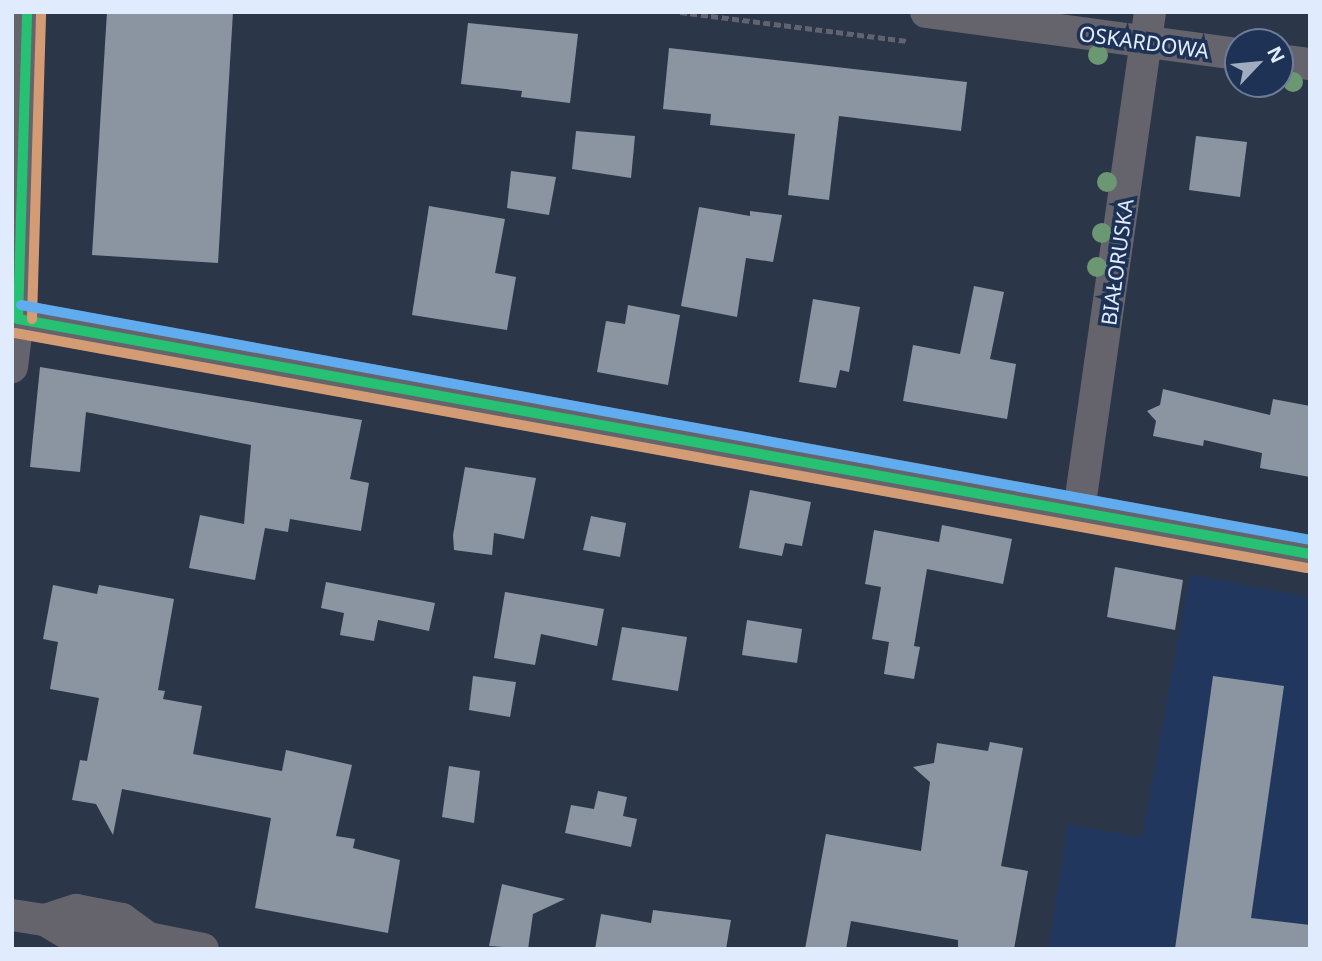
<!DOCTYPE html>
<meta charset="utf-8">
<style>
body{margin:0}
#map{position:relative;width:1322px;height:961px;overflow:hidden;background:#2b3649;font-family:"Noto Sans",sans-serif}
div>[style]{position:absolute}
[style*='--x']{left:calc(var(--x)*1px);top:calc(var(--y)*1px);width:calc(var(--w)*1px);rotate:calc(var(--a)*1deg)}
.built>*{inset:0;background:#21375e}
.building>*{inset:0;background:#8b95a2}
.path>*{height:4.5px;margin-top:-2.25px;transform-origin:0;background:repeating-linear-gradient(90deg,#62636e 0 7px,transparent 0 10.5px)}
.minor>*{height:32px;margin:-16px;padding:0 16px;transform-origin:16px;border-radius:16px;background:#65646c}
.tertiary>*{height:38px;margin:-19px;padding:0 19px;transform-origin:19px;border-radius:19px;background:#65646c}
.bus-1>*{height:10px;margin:-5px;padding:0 5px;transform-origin:5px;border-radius:5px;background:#26c172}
.bus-2>*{height:10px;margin:-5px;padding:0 5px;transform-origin:5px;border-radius:5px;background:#d39c74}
.bus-3>*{height:10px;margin:-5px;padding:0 5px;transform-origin:5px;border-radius:5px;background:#60acee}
.trees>*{width:20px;height:20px;margin:-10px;border-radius:50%;background:#6c9773}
span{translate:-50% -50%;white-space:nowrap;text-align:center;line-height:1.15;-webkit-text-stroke:7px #1e3256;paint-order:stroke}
.street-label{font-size:21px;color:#e0ebfd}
.frame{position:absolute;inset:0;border:14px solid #e0ebfd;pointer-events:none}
.north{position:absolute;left:1224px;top:28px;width:70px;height:70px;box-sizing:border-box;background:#1e3256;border:2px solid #6c7c99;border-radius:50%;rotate:64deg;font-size:19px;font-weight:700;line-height:28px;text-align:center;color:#e0ebfd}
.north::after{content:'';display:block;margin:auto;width:24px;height:32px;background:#a1acbe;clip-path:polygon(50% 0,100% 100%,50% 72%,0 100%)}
</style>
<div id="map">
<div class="built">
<div style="clip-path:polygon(1190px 574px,1310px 597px,1310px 949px,1048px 949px,1068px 824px,1142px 838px)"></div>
</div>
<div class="building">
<div style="clip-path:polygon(107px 12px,233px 12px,218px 263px,92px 255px)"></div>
<div style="clip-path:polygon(468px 23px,578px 34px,570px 103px,521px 97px,522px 91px,461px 84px)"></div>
<div style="clip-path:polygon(669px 48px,967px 82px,961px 131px,839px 116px,829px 200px,788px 195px,795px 134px,710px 125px,711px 114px,663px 109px)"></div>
<div style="clip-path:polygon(576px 131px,635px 136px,631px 178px,572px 169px)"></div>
<div style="clip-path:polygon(1196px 136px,1247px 142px,1240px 197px,1189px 190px)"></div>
<div style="clip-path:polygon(511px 171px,556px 177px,549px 215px,507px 208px)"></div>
<div style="clip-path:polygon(429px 206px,505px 219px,495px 273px,516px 277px,507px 330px,412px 315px)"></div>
<div style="clip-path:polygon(699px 207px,750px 216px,750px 211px,782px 215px,773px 262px,746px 258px,737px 317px,681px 306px)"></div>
<div style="clip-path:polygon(974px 286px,1004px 292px,990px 359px,1016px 364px,1007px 419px,903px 401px,913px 345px,960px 354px)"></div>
<div style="clip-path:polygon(813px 299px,860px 307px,849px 372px,840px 370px,836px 388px,799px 382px)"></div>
<div style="clip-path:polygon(628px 305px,680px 315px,668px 385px,597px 372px,606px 321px,625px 324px)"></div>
<div style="clip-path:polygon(40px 367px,362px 420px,350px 479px,369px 483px,361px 531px,290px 519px,288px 532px,265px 528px,255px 580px,189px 568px,200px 515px,244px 524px,251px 445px,86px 412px,80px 472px,30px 467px)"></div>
<div style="clip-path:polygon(1163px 389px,1270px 415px,1273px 399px,1310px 406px,1310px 477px,1260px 468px,1262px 453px,1204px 440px,1203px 446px,1153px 436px,1156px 421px,1147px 411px,1160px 405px)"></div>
<div style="clip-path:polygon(465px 467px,536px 478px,524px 539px,494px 533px,492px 555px,454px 550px,453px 535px)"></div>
<div style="clip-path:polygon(750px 490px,811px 502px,802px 546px,785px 543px,782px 556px,739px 548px)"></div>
<div style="clip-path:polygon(591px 516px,626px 523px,620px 557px,583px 550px)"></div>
<div style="clip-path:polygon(942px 525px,1012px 539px,1003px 584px,927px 569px,914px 646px,920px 647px,914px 679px,884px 674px,889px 642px,872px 639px,881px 587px,865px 584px,874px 530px,939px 542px)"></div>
<div style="clip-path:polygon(1115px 567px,1183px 580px,1175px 630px,1107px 617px)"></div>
<div style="clip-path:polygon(326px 582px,435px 603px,429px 631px,378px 620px,374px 641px,340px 635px,344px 613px,321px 608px)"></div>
<div style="clip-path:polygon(53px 585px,97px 594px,99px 585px,174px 599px,158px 690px,165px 691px,163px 699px,202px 706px,193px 754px,282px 771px,286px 750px,352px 765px,336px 836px,355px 839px,353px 848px,400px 860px,388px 933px,255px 908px,271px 818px,122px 789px,113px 835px,96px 804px,72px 800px,80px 760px,87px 761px,99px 698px,50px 689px,58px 642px,43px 639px)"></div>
<div style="clip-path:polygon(505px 592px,604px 609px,597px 646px,541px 634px,535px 665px,494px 658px)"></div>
<div style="clip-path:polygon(747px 620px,802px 629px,797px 663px,742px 655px)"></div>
<div style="clip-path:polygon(622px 627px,687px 637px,678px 691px,612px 680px)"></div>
<div style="clip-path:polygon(473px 676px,516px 682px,510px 717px,469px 710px)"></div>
<div style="clip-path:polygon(1213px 676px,1284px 686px,1251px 918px,1310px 925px,1310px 949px,1175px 949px)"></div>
<div style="clip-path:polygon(990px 742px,1023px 748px,1001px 866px,1028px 871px,1014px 949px,958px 949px,958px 940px,851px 921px,846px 949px,805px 949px,826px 834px,921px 851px,930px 782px,913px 767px,934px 763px,937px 743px,988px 751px)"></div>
<div style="clip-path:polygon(449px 766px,480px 771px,474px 823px,442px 817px)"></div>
<div style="clip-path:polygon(598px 791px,627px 797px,623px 816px,637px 819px,631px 847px,565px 833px,571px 805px,594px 809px)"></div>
<div style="clip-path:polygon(502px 884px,565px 899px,533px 914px,528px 949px,489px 946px)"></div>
<div style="clip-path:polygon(653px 910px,731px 920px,726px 949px,595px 949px,601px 914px,651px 923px)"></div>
</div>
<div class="path">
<div style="--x:680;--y:12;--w:229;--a:7.3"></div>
</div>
<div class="minor">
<div style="--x:926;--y:12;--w:315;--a:7.7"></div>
<div style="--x:1280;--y:60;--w:30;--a:8"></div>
<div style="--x:12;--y:367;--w:48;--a:-82.9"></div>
<div style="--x:1079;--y:511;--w:504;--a:-81.9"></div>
<div style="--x:12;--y:915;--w:33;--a:9"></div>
<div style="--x:45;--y:920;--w:33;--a:31"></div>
<div style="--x:73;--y:937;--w:46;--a:8.8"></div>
<div style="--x:118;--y:944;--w:31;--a:-11"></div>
<div style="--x:148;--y:938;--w:56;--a:11.3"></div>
<div style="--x:45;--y:920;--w:33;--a:-18"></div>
<div style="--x:76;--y:910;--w:47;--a:11.1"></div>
<div style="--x:122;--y:919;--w:32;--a:36"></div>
</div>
<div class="tertiary">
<div style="--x:27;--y:12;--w:237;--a:92.4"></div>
<div style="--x:17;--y:249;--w:70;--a:89.2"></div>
<div style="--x:18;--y:319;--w:1313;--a:10.31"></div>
</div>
<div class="bus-1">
<div style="--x:18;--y:319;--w:1313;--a:10.31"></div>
<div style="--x:18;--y:319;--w:307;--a:-88.3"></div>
</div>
<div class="bus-2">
<div style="--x:32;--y:319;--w:306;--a:-88.3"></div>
<div style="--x:15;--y:333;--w:1313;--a:10.31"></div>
</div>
<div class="bus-3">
<div style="--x:21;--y:305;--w:1310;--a:10.33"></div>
</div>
<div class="trees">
<div style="left:1098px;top:55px"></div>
<div style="left:1293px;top:82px"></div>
<div style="left:1107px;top:182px"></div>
<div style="left:1102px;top:233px"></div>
<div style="left:1097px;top:267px"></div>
</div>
<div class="street-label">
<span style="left:1144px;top:42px;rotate:8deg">OSKARDOWA</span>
<span style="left:1117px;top:262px;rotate:-82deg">BIAŁORUSKA</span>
</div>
<div class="frame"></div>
<div class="north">N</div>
</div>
